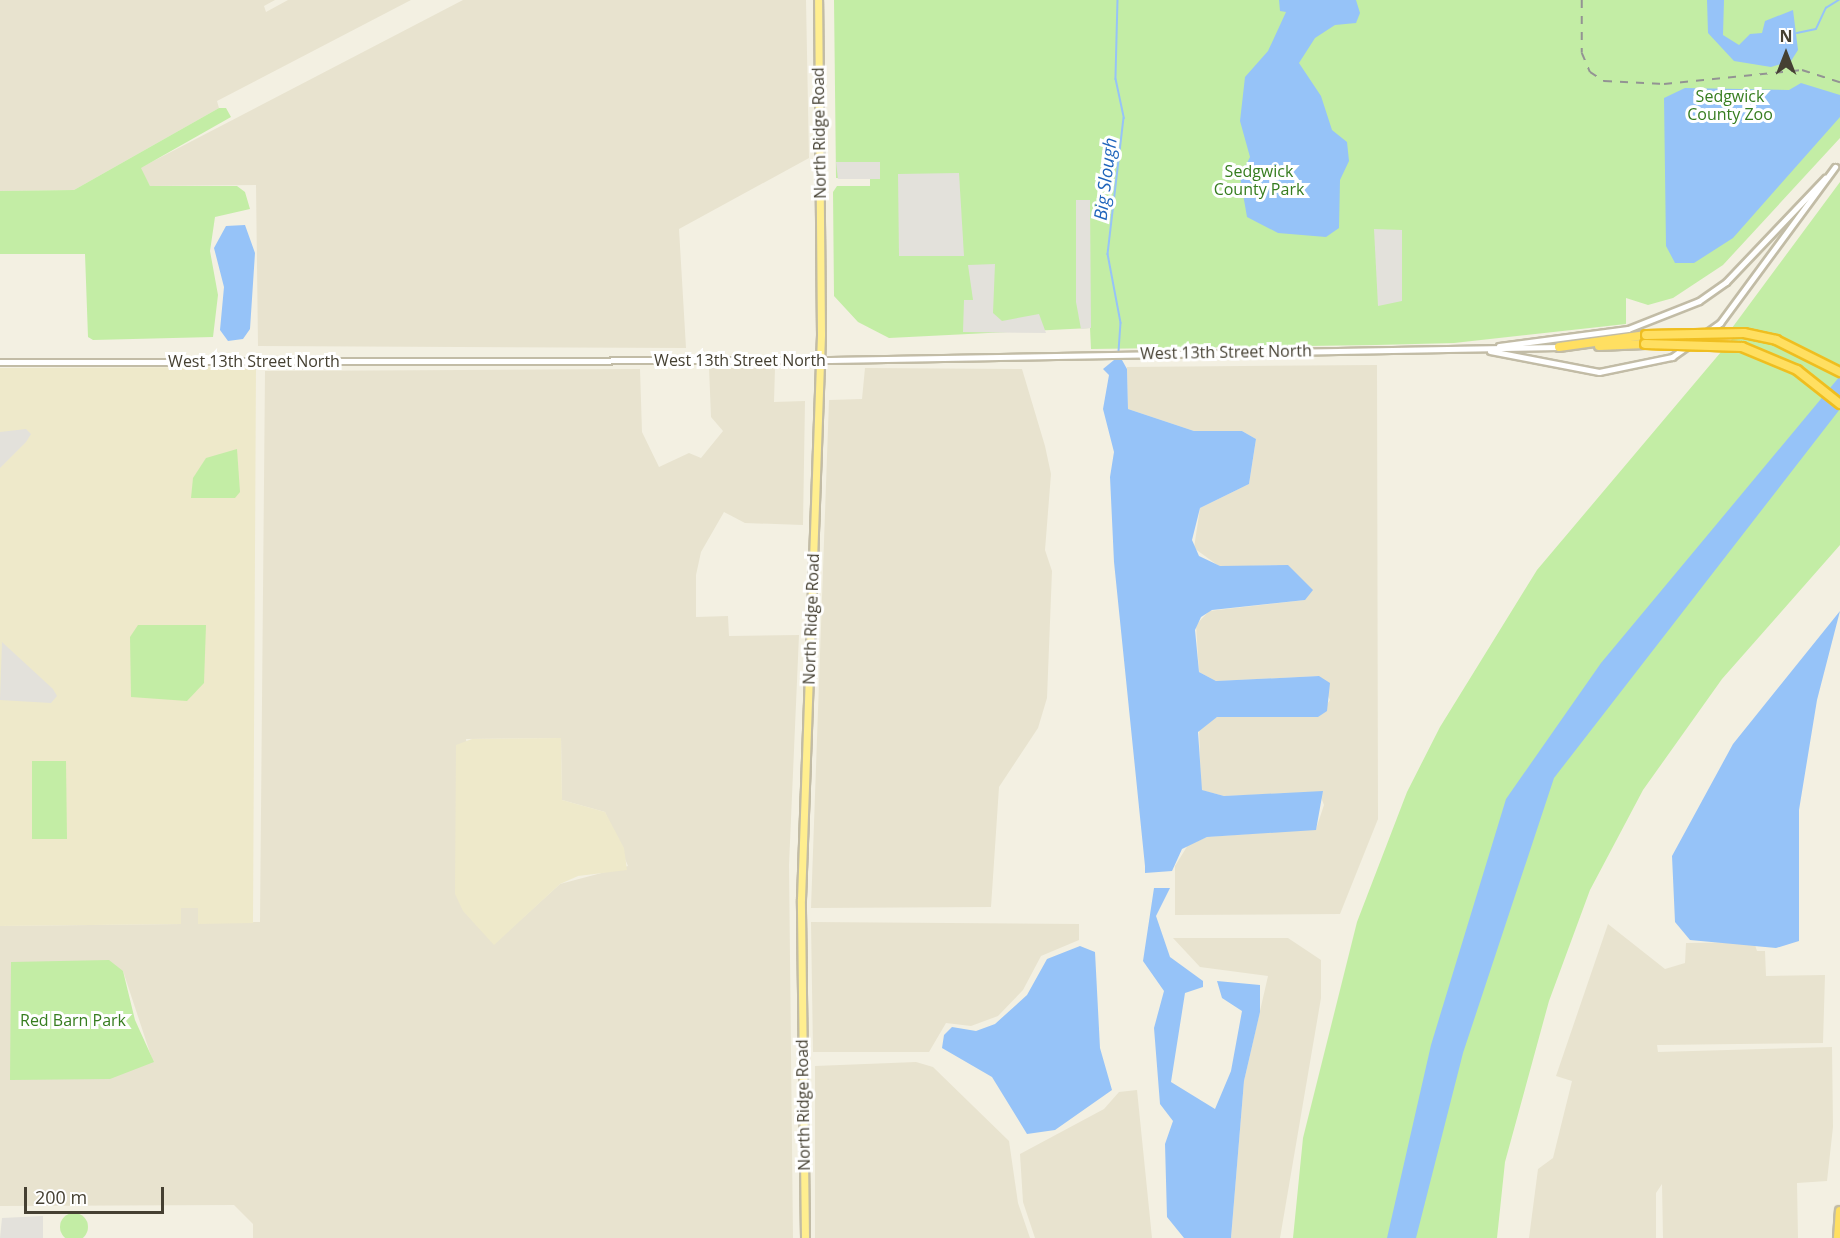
<!DOCTYPE html>
<style>
body{margin:0}
#map{position:relative;width:1840px;height:1238px;overflow:hidden;background:#f3f0e2;font-family:"Open Sans",sans-serif}
div>[style]{position:absolute}
[style*='--x']{left:calc(var(--x)*1px);top:calc(var(--y)*1px);width:calc(var(--w)*1px);rotate:calc(var(--a)*1deg)}
.residential>*{inset:0;background:#e8e3cf}
.education>*{inset:0;background:#eee9ca}
.green>*{inset:0;background:#c3eda5}
.round{border-radius:50%}
.parking>*{inset:0;background:#e3e1db}
.water>*{inset:0;background:#96c3f8}
.stream>*{height:1.5px;margin:-0.75px;padding:0 0.75px;transform-origin:0.75px;border-radius:0.75px;background:#96c3f8}
.roads{filter:drop-shadow(2px 0 #c2bca6) drop-shadow(-2px 0 #c2bca6) drop-shadow(0 2px #c2bca6) drop-shadow(0 -2px #c2bca6)}
.minor>*{height:5px;margin:-2.5px;padding:0 2.5px;transform-origin:2.5px;border-radius:2.5px;background:#fff}
.major>*{height:7px;margin:-3.5px;padding:0 3.5px;transform-origin:3.5px;border-radius:3.5px;background:#ffee8f}
.highway>*{height:8px;margin:-4px;padding:0 4px;transform-origin:4px;border-radius:4px;background:#ffdf61}
.rail>*{height:1.5px;margin-top:-0.75px;transform-origin:0;background:repeating-linear-gradient(90deg,#939393 0 8px,transparent 0 16px)}
.bridges{filter:drop-shadow(2px 0 #efbe20) drop-shadow(-2px 0 #efbe20) drop-shadow(0 2px #efbe20) drop-shadow(0 -2px #efbe20)}
.highway-bridge>*{height:8px;margin:-4px;padding:0 4px;transform-origin:4px;border-radius:4px;background:#ffdf61}
span{translate:-50% -50%;white-space:nowrap;text-align:center;line-height:1.15;-webkit-text-stroke:6px #fff;paint-order:stroke}
.park-label{font-size:16px;color:#367d1f}
.street-label{font-size:16px;color:#454032}
.water-label{font-size:18px;color:#2065bc;font-style:italic}
.north{position:absolute;left:1756px;top:24px;width:60px;height:60px;-webkit-text-stroke:4px #fff;paint-order:stroke;rotate:0deg;font-size:16px;font-weight:700;line-height:24px;text-align:center;color:#454032}
.north::after{content:'';display:block;margin:auto;width:21px;height:27px;background:#454032;clip-path:polygon(50% 0,100% 100%,50% 72%,0 100%)}
.scale{position:absolute;left:24px;top:1187px;width:140px;height:27px;box-sizing:border-box;border:3px solid #454032;border-top:0;padding-left:8px;font-size:18px;line-height:21px;white-space:nowrap;color:#454032;-webkit-text-stroke:4px #fff;paint-order:stroke}
</style>
<div id="map">
<div class="residential">
<div style="clip-path:polygon(0 0,275px 0,264px 6px,266px 12px,288px 0,411px 0,217px 101px,219px 108px,74px 190px,0 191px)"></div>
<div style="clip-path:polygon(463px 0,806px 0,809px 158px,679px 229px,686px 348px,258px 346px,256px 185px,150px 186px,140px 168px)"></div>
<div style="clip-path:polygon(1377px 365px,1378px 819px,1340px 914px,1175px 915px,1175px 866px,1188px 845px,1207px 837px,1316px 829px,1324px 805px,1319px 792px,1224px 796px,1201px 790px,1199px 728px,1217px 717px,1318px 717px,1330px 700px,1319px 676px,1216px 681px,1199px 672px,1196px 625px,1209px 611px,1305px 600px,1277px 565px,1220px 567px,1194px 548px,1200px 508px,1249px 484px,1256px 439px,1242px 431px,1194px 431px,1128px 409px,1127px 367px)"></div>
<div style="clip-path:polygon(evenodd,709px 368px,775px 368px,774px 402px,805px 401px,803px 525px,745px 523px,724px 512px,701px 552px,696px 575px,696px 617px,728px 616px,729px 636px,799px 635px,789px 865px,793px 1238px,253px 1238px,253px 1224px,234px 1205px,0 1206px,0 926px,181px 924px,180px 908px,198px 908px,198px 923px,260px 922px,265px 371px,640px 369px,642px 432px,659px 467px,689px 453px,701px 458px,723px 431px,711px 417px,709px 368px,561px 738px,562px 800px,605px 812px,628px 866px,560px 884px,494px 944px,466px 739px,561px 738px,709px 368px,11px 962px,123px 971px,153px 1062px,11px 962px)"></div>
<div style="clip-path:polygon(865px 368px,1022px 369px,1045px 446px,1051px 474px,1045px 550px,1052px 571px,1047px 698px,1038px 728px,999px 787px,991px 907px,811px 908px,829px 400px,862px 399px)"></div>
<div style="clip-path:polygon(811px 922px,1079px 924px,1079px 940px,1041px 956px,1023px 990px,998px 1016px,971px 1026px,946px 1023px,929px 1052px,813px 1052px)"></div>
<div style="clip-path:polygon(1608px 924px,1665px 969px,1685px 963px,1686px 943px,1754px 942px,1757px 951px,1765px 951px,1766px 976px,1825px 975px,1823px 1043px,1657px 1045px,1658px 1052px,1832px 1047px,1833px 1127px,1827px 1181px,1797px 1183px,1798px 1238px,1663px 1238px,1662px 1184px,1656px 1193px,1656px 1238px,1529px 1238px,1538px 1169px,1553px 1158px,1572px 1081px,1556px 1076px)"></div>
<div style="clip-path:polygon(1173px 938px,1288px 938px,1321px 960px,1321px 998px,1280px 1238px,1231px 1238px,1244px 1081px,1268px 976px,1200px 967px)"></div>
<div style="clip-path:polygon(916px 1062px,933px 1067px,1009px 1141px,1018px 1203px,1030px 1238px,815px 1238px,815px 1066px)"></div>
<div style="clip-path:polygon(1137px 1090px,1152px 1238px,1035px 1238px,1023px 1202px,1020px 1154px,1104px 1109px,1119px 1092px)"></div>
</div>
<div class="education">
<div style="clip-path:polygon(256px 367px,253px 923px,198px 924px,198px 908px,181px 908px,181px 924px,0 926px,0 368px)"></div>
<div style="clip-path:polygon(561px 738px,562px 800px,605px 812px,624px 848px,627px 870px,578px 876px,560px 884px,494px 945px,463px 911px,455px 894px,456px 745px,472px 739px)"></div>
</div>
<div class="green">
<div style="clip-path:polygon(834px 0,1840px 0,1840px 138px,1723px 265px,1673px 298px,1648px 305px,1626px 298px,1626px 324px,1454px 343px,1376px 345px,1091px 349px,1090px 328px,889px 338px,858px 322px,834px 296px,833px 192px,837px 186px,870px 186px,870px 179px,836px 178px)"></div>
<div style="clip-path:polygon(219px 108px,226px 108px,231px 117px,141px 168px,150px 186px,237px 186px,245px 192px,250px 209px,215px 217px,210px 251px,218px 295px,213px 337px,93px 340px,88px 337px,85px 254px,0 254px,0 191px,74px 190px)"></div>
<div style="clip-path:polygon(1840px 182px,1840px 545px,1722px 679px,1643px 790px,1590px 890px,1549px 1001px,1505px 1162px,1497px 1238px,1293px 1238px,1303px 1138px,1357px 922px,1407px 792px,1440px 727px,1537px 570px,1737px 333px,1729px 332px)"></div>
<div style="clip-path:polygon(237px 449px,240px 492px,235px 498px,191px 498px,193px 478px,206px 458px)"></div>
<div style="clip-path:polygon(138px 625px,206px 625px,204px 683px,187px 701px,131px 697px,130px 637px)"></div>
<div style="clip-path:polygon(32px 761px,66px 761px,67px 839px,32px 839px)"></div>
<div style="clip-path:polygon(109px 960px,123px 971px,135px 1020px,154px 1062px,110px 1079px,10px 1080px,11px 962px)"></div>
<div class="round" style="left:60px;top:1213px;width:28px;height:28px"></div>
</div>
<div class="parking">
<div style="clip-path:polygon(836px 162px,880px 162px,880px 179px,838px 179px)"></div>
<div style="clip-path:polygon(959px 173px,964px 256px,899px 256px,898px 174px)"></div>
<div style="clip-path:polygon(1076px 200px,1090px 200px,1091px 328px,1081px 329px,1076px 302px)"></div>
<div style="clip-path:polygon(1374px 229px,1402px 230px,1402px 301px,1378px 306px)"></div>
<div style="clip-path:polygon(995px 264px,993px 313px,1002px 321px,1039px 314px,1046px 333px,963px 332px,964px 300px,973px 300px,968px 265px)"></div>
<div style="clip-path:polygon(26px 429px,31px 434px,26px 442px,0 468px,0 432px)"></div>
<div style="clip-path:polygon(2px 642px,53px 689px,57px 696px,51px 703px,0 700px)"></div>
<div style="clip-path:polygon(43px 1216px,43px 1238px,0 1238px,2px 1218px)"></div>
</div>
<div class="water">
<div style="clip-path:polygon(1279px 0,1356px 0,1360px 13px,1356px 23px,1335px 25px,1315px 38px,1299px 63px,1321px 96px,1332px 130px,1347px 142px,1349px 161px,1340px 180px,1339px 228px,1326px 237px,1278px 233px,1247px 217px,1240px 177px,1250px 157px,1240px 121px,1245px 77px,1268px 51px,1286px 12px,1280px 11px)"></div>
<div style="clip-path:polygon(1707px 0,1724px 0,1723px 35px,1739px 45px,1750px 34px,1762px 33px,1765px 21px,1793px 10px,1798px 50px,1791px 61px,1771px 67px,1734px 61px,1708px 33px)"></div>
<div style="clip-path:polygon(1801px 83px,1840px 95px,1840px 117px,1733px 238px,1694px 263px,1675px 263px,1666px 246px,1664px 98px,1685px 88px,1789px 90px)"></div>
<div style="clip-path:polygon(245px 225px,255px 253px,250px 329px,243px 339px,228px 341px,220px 330px,224px 287px,214px 248px,226px 226px)"></div>
<div style="clip-path:polygon(1114px 360px,1122px 360px,1127px 369px,1128px 409px,1194px 431px,1242px 431px,1256px 439px,1249px 484px,1200px 508px,1192px 540px,1199px 556px,1220px 566px,1288px 565px,1313px 590px,1305px 600px,1212px 610px,1201px 617px,1195px 630px,1199px 672px,1216px 681px,1319px 676px,1330px 683px,1327px 711px,1318px 717px,1217px 717px,1198px 732px,1202px 790px,1224px 796px,1323px 791px,1316px 830px,1207px 837px,1182px 849px,1172px 871px,1145px 873px,1145px 866px,1114px 562px,1110px 477px,1114px 452px,1103px 409px,1109px 375px,1103px 369px)"></div>
<div style="clip-path:polygon(1840px 376px,1840px 409px,1554px 778px,1463px 1053px,1416px 1238px,1387px 1238px,1431px 1045px,1506px 799px,1601px 663px)"></div>
<div style="clip-path:polygon(1840px 611px,1817px 700px,1799px 810px,1799px 941px,1776px 948px,1690px 940px,1675px 922px,1672px 856px,1733px 744px)"></div>
<div style="clip-path:polygon(1154px 888px,1170px 888px,1156px 916px,1170px 957px,1203px 981px,1203px 987px,1185px 993px,1171px 1082px,1215px 1109px,1231px 1071px,1242px 1011px,1222px 998px,1217px 981px,1260px 985px,1260px 1012px,1244px 1081px,1231px 1238px,1184px 1238px,1167px 1217px,1165px 1144px,1173px 1121px,1160px 1104px,1154px 1028px,1164px 991px,1143px 961px)"></div>
<div style="clip-path:polygon(1080px 946px,1095px 952px,1100px 1048px,1112px 1090px,1055px 1130px,1027px 1134px,992px 1077px,942px 1048px,944px 1035px,952px 1027px,976px 1031px,995px 1024px,1027px 995px,1047px 959px)"></div>
</div>
<div class="stream">
<div style="--x:1118;--y:0;--w:79;--a:91.5"></div>
<div style="--x:1116;--y:79;--w:40;--a:78"></div>
<div style="--x:1124;--y:118;--w:137;--a:96.7"></div>
<div style="--x:1108;--y:254;--w:70;--a:79.3"></div>
<div style="--x:1121;--y:323;--w:30;--a:94"></div>
<div style="--x:1797;--y:33;--w:19;--a:-12"></div>
<div style="--x:1816;--y:29;--w:23;--a:-65"></div>
<div style="--x:1826;--y:8;--w:15;--a:-32"></div>
</div>
<div class="roads">
<div class="minor">
<div style="--x:1499;--y:346;--w:130;--a:-7.5"></div>
<div style="--x:1628;--y:329;--w:76;--a:-21.5"></div>
<div style="--x:1699;--y:301;--w:33;--a:-35"></div>
<div style="--x:1726;--y:282;--w:144;--a:-46.4"></div>
<div style="--x:1490;--y:351;--w:111;--a:10.9"></div>
<div style="--x:1599;--y:372;--w:75;--a:-11.6"></div>
<div style="--x:1672;--y:357;--w:59;--a:-35.3"></div>
<div style="--x:1720;--y:323;--w:194;--a:-53.6"></div>
<div style="--x:0;--y:362;--w:830;--a:-0.14"></div>
<div style="--x:830;--y:360;--w:729;--a:-1.02"></div>
</div>
<div class="major">
<div style="--x:805;--y:1238;--w:339;--a:-90.7"></div>
<div style="--x:801;--y:899;--w:565;--a:-87.97"></div>
<div style="--x:821;--y:334;--w:334;--a:-90.5"></div>
</div>
<div class="highway">
<div style="--x:1599;--y:346;--w:46;--a:-2.5"></div>
<div style="--x:1559;--y:347;--w:88;--a:-7.9"></div>
<div style="--x:1838;--y:1238;--w:27;--a:-86"></div>
</div>
</div>
<div class="rail">
<div style="--x:1582;--y:0;--w:53;--a:90"></div>
<div style="--x:1582;--y:53;--w:21;--a:67"></div>
<div style="--x:1590;--y:72;--w:17;--a:33"></div>
<div style="--x:1604;--y:81;--w:60;--a:2.9"></div>
<div style="--x:1664;--y:84;--w:139;--a:-5.8"></div>
<div style="--x:1802;--y:70;--w:40;--a:18"></div>
</div>
<div class="bridges">
<div class="highway-bridge">
<div style="--x:1646;--y:335;--w:98;--a:-1.2"></div>
<div style="--x:1744;--y:333;--w:33;--a:12"></div>
<div style="--x:1776;--y:340;--w:72;--a:26.6"></div>
<div style="--x:1645;--y:344;--w:97;--a:1.8"></div>
<div style="--x:1742;--y:347;--w:60;--a:22.7"></div>
<div style="--x:1797;--y:370;--w:55;--a:38.3"></div>
</div>
</div>
<div class="park-label">
<span style="left:1730px;top:105px">Sedgwick<br>County Zoo</span>
<span style="left:1259px;top:180px">Sedgwick<br>County Park</span>
<span style="left:73px;top:1020px">Red Barn Park</span>
</div>
<div class="street-label">
<span style="left:819px;top:133px;rotate:-91deg">North Ridge Road</span>
<span style="left:1226px;top:352px;rotate:-1deg">West 13th Street North</span>
<span style="left:740px;top:360px">West 13th Street North</span>
<span style="left:254px;top:361px">West 13th Street North</span>
<span style="left:811px;top:619px;rotate:-88deg">North Ridge Road</span>
<span style="left:803px;top:1105px;rotate:-91deg">North Ridge Road</span>
</div>
<div class="water-label">
<span style="left:1105px;top:179px;rotate:-83deg">Big Slough</span>
</div>
<div class="north">N</div>
<div class="scale">200 m</div>
</div>
